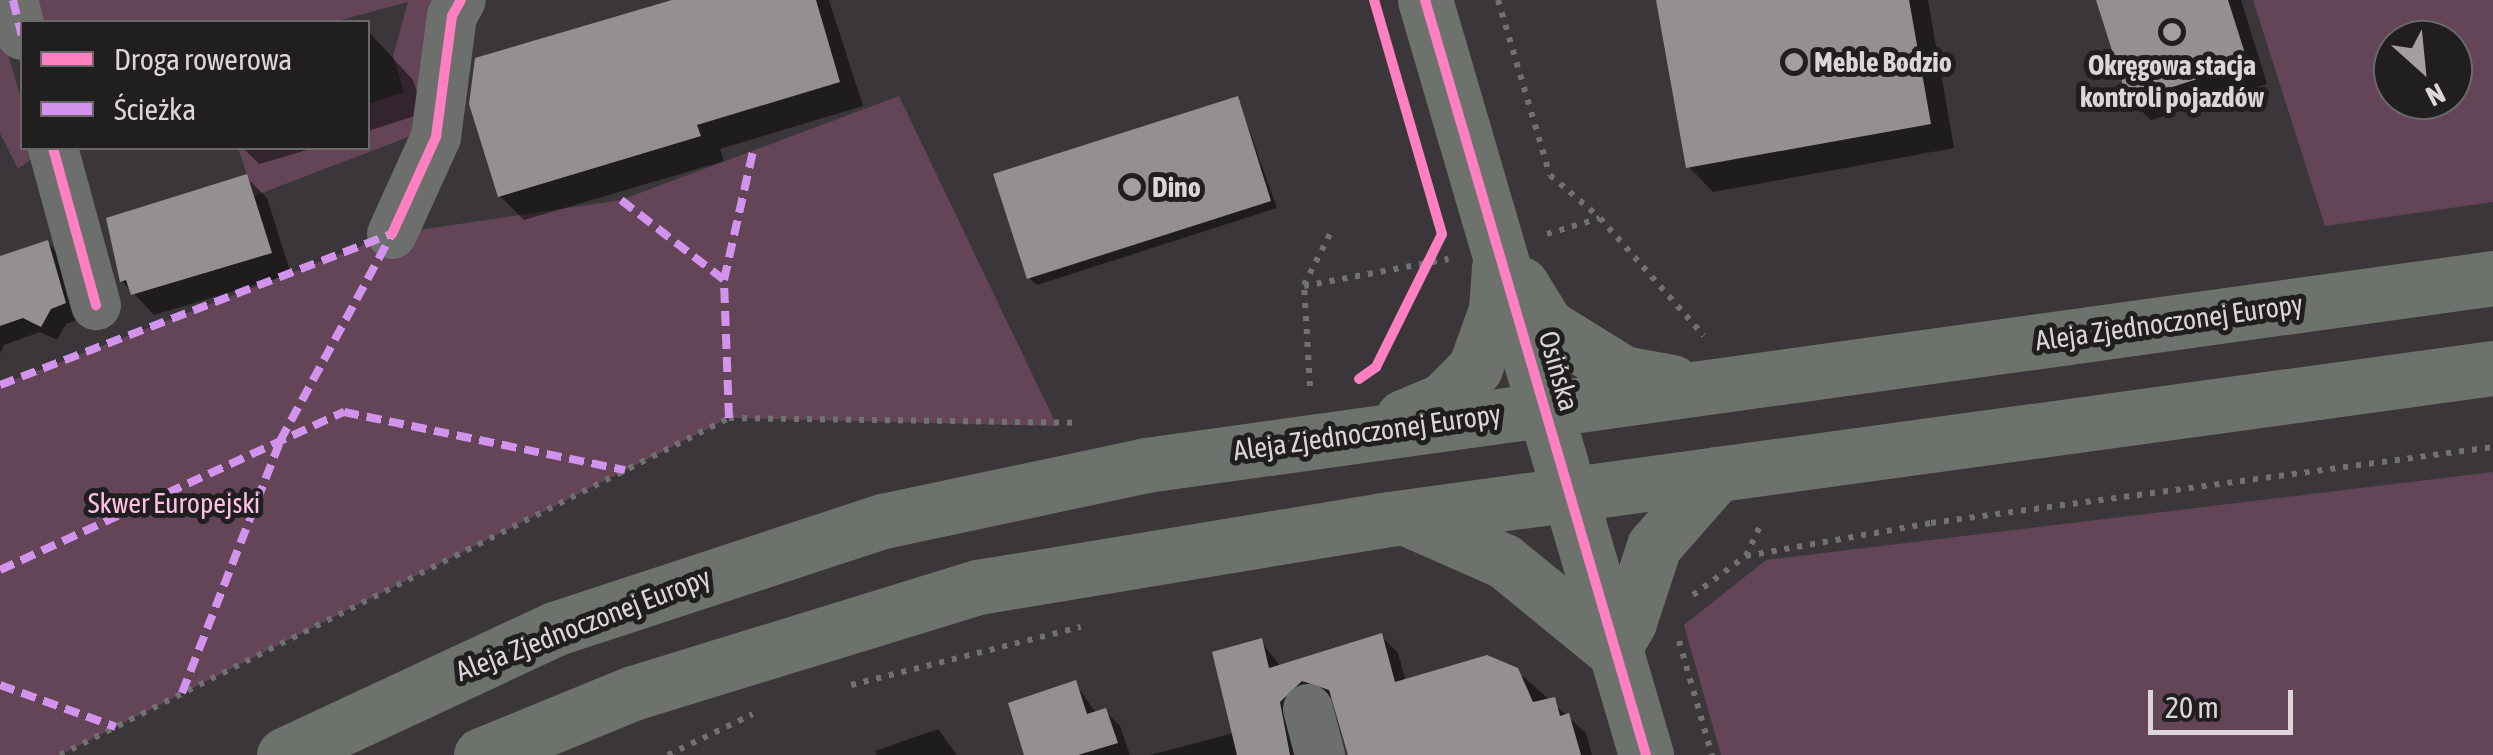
<!DOCTYPE html>
<meta charset="utf-8">
<style>
body{margin:0}
#map{position:relative;width:2493px;height:755px;overflow:hidden;background:#3b3639;font-family:"Asap Condensed",sans-serif}
div>[style]{position:absolute}
[style*='--x']{left:calc(var(--x)*1px);top:calc(var(--y)*1px);width:calc(var(--w)*1px);rotate:calc(var(--a)*1deg)}
.green>*{inset:0;background:#634557}
.shadow>*{inset:0;background:#0007}
.building>*{inset:0;background:#949092}
.path>*{height:6px;margin-top:-3px;transform-origin:0;background:repeating-linear-gradient(90deg,#70726f 0 5px,transparent 0 13px)}
.street>*{height:50px;margin:-25px;padding:0 25px;transform-origin:25px;border-radius:25px;background:#6c6f6b}
.secondary>*{height:55px;margin:-27.5px;padding:0 27.5px;transform-origin:27.5px;border-radius:27.5px;background:#6e726d}
.quiet>*{height:8px;margin-top:-4px;transform-origin:0;background:repeating-linear-gradient(90deg,#d193ec 0 15px,transparent 0 23px)}
.cycleway>*{height:10px;margin:-5px;padding:0 5px;transform-origin:5px;border-radius:5px;background:#ff80c0}
.dots>*{width:28px;height:28px;translate:-50% -50%;box-sizing:border-box;border:5px solid #211e20;border-radius:50%}
span{translate:-50% -50%;white-space:nowrap;text-align:center;line-height:1.15;-webkit-text-stroke:10px #211e20;paint-order:stroke}
.poi-label{font-size:28px;color:#dbd6d9;font-weight:700}
.left{translate:0 -50%;text-align:left}
.street-label{font-size:28px;color:#dbd6d9}
.park-label{font-size:28px;color:#fec1e6}
.legend{position:absolute;left:20px;top:20px;width:350px;height:130px;box-sizing:border-box;background:#211e20;border:2px solid #6b686a;margin:0;padding:12px 18px;list-style:none;font-size:30px;color:#dbd6d9}
.legend li{display:flex;align-items:center;gap:20px;height:50px}
.legend b{width:50px;border:2px solid #6b686a}
.north{position:absolute;left:2373px;top:20px;width:100px;height:100px;box-sizing:border-box;background:#211e20;border:2px solid #6b686a;border-radius:50%;rotate:153deg;font-size:28px;font-weight:700;line-height:40px;text-align:center;color:#dbd6d9}
.north::after{content:'';display:block;margin:auto;width:35px;height:45px;background:#a39ea1;clip-path:polygon(50% 0,100% 100%,50% 72%,0 100%)}
.scale{position:absolute;left:2148px;top:690px;width:145px;height:45px;box-sizing:border-box;border:5px solid #dbd6d9;border-top:0;padding-left:12px;font-size:30px;line-height:35px;white-space:nowrap;color:#dbd6d9;-webkit-text-stroke:8px #211e20;paint-order:stroke}
</style>
<div id="map">
<div class="green">
<div style="clip-path:polygon(34px 0,447px 0,424px 131px,254px 196px,238px 148px,368px 148px,368px 104px,404px 92px,393px 56px,408px 2px,333px 22px,40px 22px)"></div>
<div style="clip-path:polygon(evenodd,2253px 0,2493px 0,2493px 202px,2325px 226px,2253px 0,2393px 40px,2453px 40px,2453px 100px,2393px 100px,2393px 40px)"></div>
<div style="clip-path:polygon(0 27px,22px 102px,22px 148px,36px 148px,38px 154px,18px 169px,0 133px)"></div>
<div style="clip-path:polygon(899px 96px,1057px 426px,729px 418px,60px 755px,0 755px,0 385px,392px 234px,621px 200px)"></div>
<div style="clip-path:polygon(2493px 472px,2493px 755px,1721px 755px,1684px 625px,1766px 560px)"></div>
</div>
<div class="shadow">
<div style="clip-path:polygon(676px 0,829px 0,863px 106px,720px 149px,724px 161px,524px 220px,500px 196px)"></div>
<div style="clip-path:polygon(1659px 0,1928px 0,1954px 148px,1713px 192px,1689px 167px)"></div>
<div style="clip-path:polygon(2099px 0,2241px 0,2267px 84px,2151px 120px,2130px 100px)"></div>
<div style="clip-path:polygon(368px 31px,413px 80px,424px 113px,368px 131px)"></div>
<div style="clip-path:polygon(1238px 99px,1277px 208px,1037px 285px,1029px 278px)"></div>
<div style="clip-path:polygon(243px 148px,314px 148px,259px 164px)"></div>
<div style="clip-path:polygon(246px 177px,267px 198px,291px 274px,154px 315px,122px 281px)"></div>
<div style="clip-path:polygon(48px 243px,63px 258px,80px 319px,66px 324px,57px 340px,40px 332px,4px 345px,0 354px,0 258px)"></div>
<div style="clip-path:polygon(1381px 636px,1398px 653px,1406px 682px,1487px 658px,1525px 678px,1586px 733px,1592px 755px,1348px 755px,1334px 697px,1306px 705px,1303px 755px,1150px 755px,1234px 733px,1261px 641px,1281px 667px)"></div>
<div style="clip-path:polygon(1075px 683px,1096px 713px,1105px 711px,1120px 726px,1130px 755px,1027px 755px)"></div>
<div style="clip-path:polygon(938px 729px,957px 755px,877px 755px,875px 751px)"></div>
</div>
<div class="building">
<div style="clip-path:polygon(672px 0,816px 0,840px 82px,697px 125px,701px 136px,498px 197px,469px 104px,475px 58px)"></div>
<div style="clip-path:polygon(1656px 0,1909px 0,1931px 124px,1686px 168px)"></div>
<div style="clip-path:polygon(2096px 0,2228px 0,2248px 63px,2128px 101px)"></div>
<div style="clip-path:polygon(1238px 96px,1271px 201px,1027px 279px,993px 174px)"></div>
<div style="clip-path:polygon(247px 174px,272px 253px,131px 295px,126px 280px,120px 282px,106px 218px)"></div>
<div style="clip-path:polygon(48px 240px,66px 303px,51px 309px,41px 327px,23px 318px,0 326px,0 256px)"></div>
<div style="clip-path:polygon(1382px 633px,1395px 682px,1487px 655px,1518px 668px,1533px 702px,1555px 697px,1560px 716px,1569px 713px,1581px 755px,1348px 755px,1329px 690px,1302px 681px,1280px 702px,1290px 755px,1237px 755px,1212px 652px,1262px 638px,1269px 668px)"></div>
<div style="clip-path:polygon(1076px 680px,1087px 714px,1106px 708px,1118px 743px,1078px 755px,1024px 755px,1008px 703px)"></div>
</div>
<div class="path">
<div style="--x:1498;--y:0;--w:183;--a:73.5"></div>
<div style="--x:1550;--y:175;--w:65;--a:40.6"></div>
<div style="--x:1547;--y:234;--w:55;--a:-16.8"></div>
<div style="--x:1600;--y:218;--w:157;--a:48.6"></div>
<div style="--x:1304;--y:285;--w:62;--a:-63"></div>
<div style="--x:1310;--y:386;--w:100;--a:-93.4"></div>
<div style="--x:1304;--y:286;--w:147;--a:-10.6"></div>
<div style="--x:1746;--y:556;--w:188;--a:-10.1"></div>
<div style="--x:1931;--y:523;--w:567;--a:-7.7"></div>
<div style="--x:1693;--y:595;--w:66;--a:-36.3"></div>
<div style="--x:1746;--y:556;--w:38;--a:-65"></div>
<div style="--x:1679;--y:641;--w:119;--a:73.9"></div>
<div style="--x:851;--y:685;--w:237;--a:-14.2"></div>
<div style="--x:60;--y:755;--w:749;--a:-26.74"></div>
<div style="--x:729;--y:418;--w:347;--a:0.8"></div>
<div style="--x:668;--y:755;--w:94;--a:-25.8"></div>
</div>
<div class="street">
<div style="--x:13;--y:0;--w:36;--a:76"></div>
<div style="--x:53;--y:148;--w:163;--a:74.7"></div>
<div style="--x:392;--y:234;--w:107;--a:-65.6"></div>
<div style="--x:436;--y:137;--w:122;--a:-82.5"></div>
<div style="--x:452;--y:16;--w:18;--a:-61"></div>
<div style="--x:1308;--y:709;--w:48;--a:75.4"></div>
</div>
<div class="secondary">
<div style="--x:1425;--y:0;--w:787;--a:73.68"></div>
<div style="--x:1521;--y:284;--w:49;--a:58.2"></div>
<div style="--x:1547;--y:326;--w:89;--a:31.7"></div>
<div style="--x:1623;--y:373;--w:50;--a:10.4"></div>
<div style="--x:1403;--y:417;--w:43;--a:-23"></div>
<div style="--x:1443;--y:400;--w:45;--a:-45"></div>
<div style="--x:1475;--y:368;--w:62;--a:-70.1"></div>
<div style="--x:1496;--y:310;--w:43;--a:-86"></div>
<div style="--x:1406;--y:518;--w:107;--a:23.7"></div>
<div style="--x:1504;--y:561;--w:141;--a:39.2"></div>
<div style="--x:1613;--y:650;--w:32;--a:-60"></div>
<div style="--x:1629;--y:622;--w:80;--a:-71.8"></div>
<div style="--x:1654;--y:546;--w:96;--a:-48.8"></div>
<div style="--x:284;--y:755;--w:298;--a:-25"></div>
<div style="--x:554;--y:629;--w:346;--a:-18.2"></div>
<div style="--x:883;--y:521;--w:269;--a:-12"></div>
<div style="--x:1146;--y:465;--w:1360;--a:-7.9"></div>
<div style="--x:481;--y:755;--w:164;--a:-22.2"></div>
<div style="--x:633;--y:693;--w:361;--a:-17.1"></div>
<div style="--x:978;--y:587;--w:410;--a:-9.4"></div>
<div style="--x:1382;--y:520;--w:1121;--a:-7.79"></div>
</div>
<div class="quiet">
<div style="--x:13;--y:0;--w:36;--a:76"></div>
<div style="--x:621;--y:200;--w:130;--a:37.8"></div>
<div style="--x:0;--y:385;--w:420;--a:-21.1"></div>
<div style="--x:729;--y:418;--w:138;--a:-92.1"></div>
<div style="--x:724;--y:280;--w:132;--a:-77.3"></div>
<div style="--x:0;--y:570;--w:379;--a:-24.7"></div>
<div style="--x:344;--y:412;--w:287;--a:11.7"></div>
<div style="--x:0;--y:685;--w:123;--a:19.9"></div>
<div style="--x:182;--y:693;--w:270;--a:-68.7"></div>
<div style="--x:280;--y:441;--w:242;--a:-61.6"></div>
</div>
<div class="cycleway">
<div style="--x:1425;--y:0;--w:787;--a:73.68"></div>
<div style="--x:53;--y:148;--w:163;--a:74.7"></div>
<div style="--x:392;--y:234;--w:107;--a:-65.6"></div>
<div style="--x:436;--y:137;--w:122;--a:-82.5"></div>
<div style="--x:452;--y:16;--w:18;--a:-61"></div>
<div style="--x:1359;--y:379;--w:21;--a:-35"></div>
<div style="--x:1376;--y:367;--w:148;--a:-63.6"></div>
<div style="--x:1442;--y:234;--w:244;--a:-106.2"></div>
</div>
<div class="dots">
<div style="left:2172px;top:32px;background:#a39ea1"></div>
<div style="left:1794px;top:62px;background:#a39ea1"></div>
<div style="left:1132px;top:187px;background:#a39ea1"></div>
</div>
<div class="poi-label">
<span class="left" style="left:1814px;top:62px">Meble Bodzio</span>
<span style="left:2172px;top:81px">Okręgowa stacja<br>kontroli pojazdów</span>
<span class="left" style="left:1152px;top:187px">Dino</span>
</div>
<div class="street-label">
<span style="left:2169px;top:322px;rotate:-8deg">Aleja Zjednoczonej Europy</span>
<span style="left:1559px;top:371px;rotate:74deg">Osińska</span>
<span style="left:1367px;top:432px;rotate:-8deg">Aleja Zjednoczonej Europy</span>
<span style="left:583px;top:624px;rotate:-21deg">Aleja Zjednoczonej Europy</span>
</div>
<div class="park-label">
<span style="left:174px;top:503px">Skwer Europejski</span>
</div>
<ul class="legend">
<li><b style="height:12px;background:#ff80c0"></b>Droga rowerowa</li>
<li><b style="height:12px;background:#d193ec"></b>Ścieżka</li>
</ul>
<div class="north">N</div>
<div class="scale">20 m</div>
</div>
